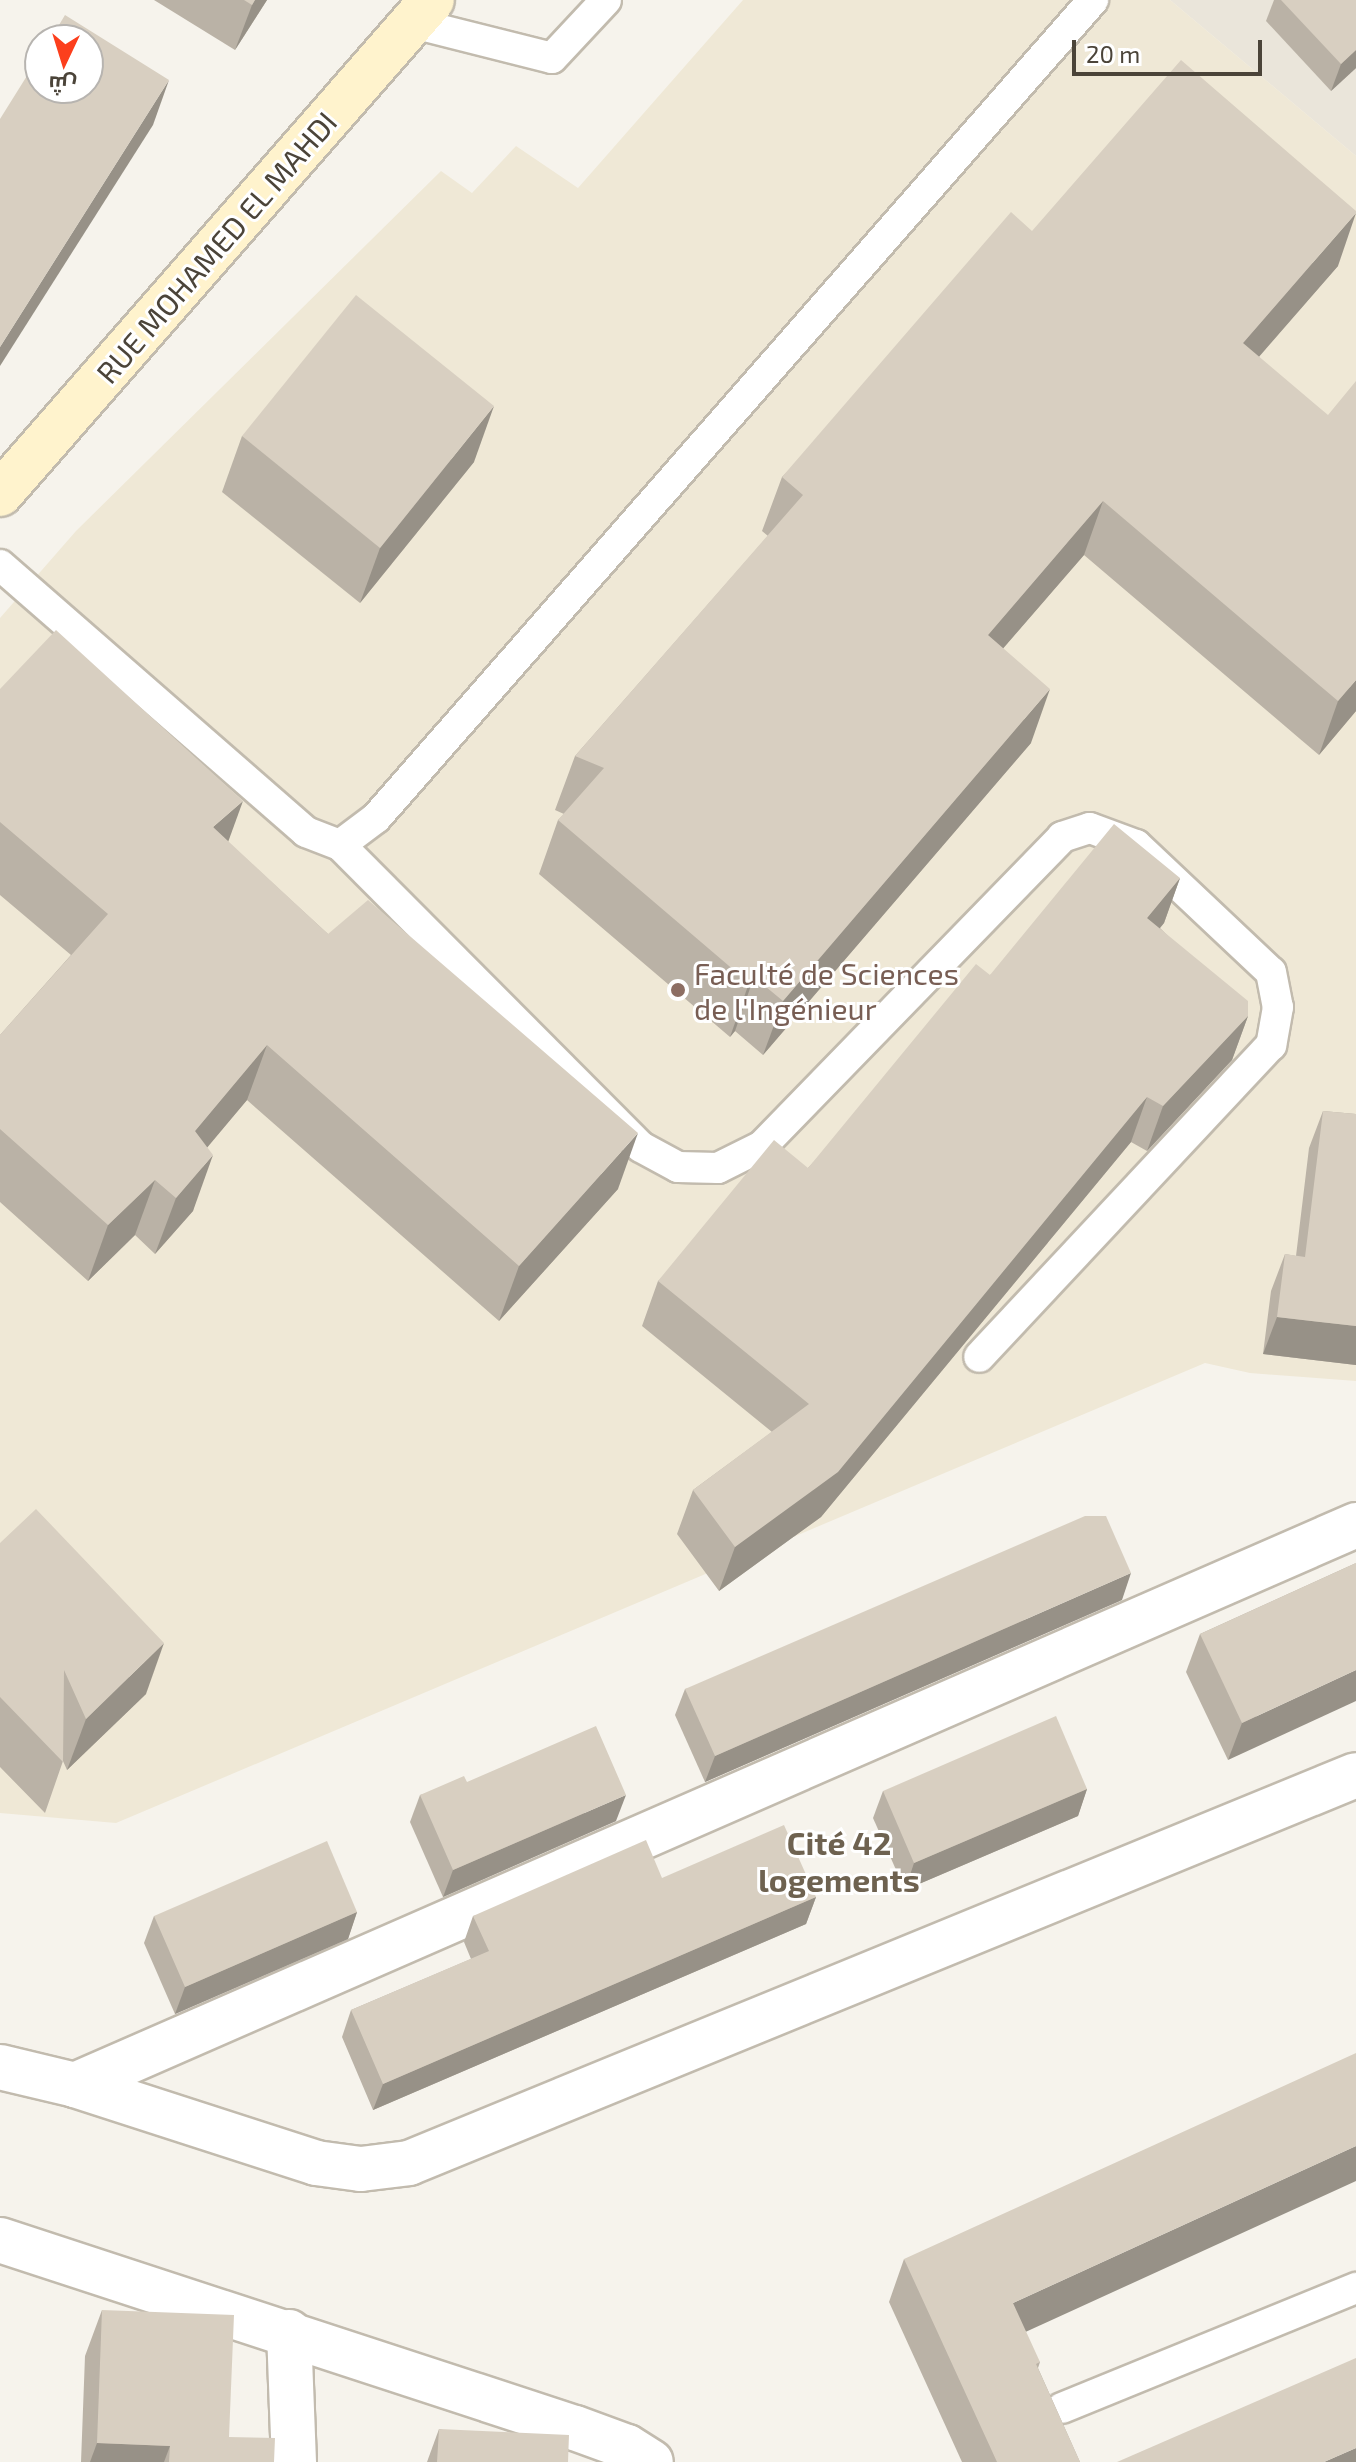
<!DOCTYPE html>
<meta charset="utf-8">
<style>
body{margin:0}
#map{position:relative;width:1356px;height:2462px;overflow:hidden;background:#f6f3ec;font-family:"Exo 2",Cairo,sans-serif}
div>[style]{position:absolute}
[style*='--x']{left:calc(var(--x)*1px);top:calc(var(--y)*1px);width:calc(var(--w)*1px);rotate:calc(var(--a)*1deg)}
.residential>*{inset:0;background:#eae5da}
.education>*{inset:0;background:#efe8d6}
.roads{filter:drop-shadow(2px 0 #c2bbae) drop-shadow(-2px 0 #c2bbae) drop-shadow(0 2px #c2bbae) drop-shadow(0 -2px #c2bbae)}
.service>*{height:30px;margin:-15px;padding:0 15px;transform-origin:15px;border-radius:15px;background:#fff}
.minor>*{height:44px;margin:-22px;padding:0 22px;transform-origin:22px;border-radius:22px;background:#fff}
.secondary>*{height:44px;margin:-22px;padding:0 22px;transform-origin:22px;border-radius:22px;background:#fff3cd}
.wall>*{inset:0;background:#bab2a6}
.shaded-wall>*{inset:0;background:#979187}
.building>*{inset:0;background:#d8cfc1}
.dots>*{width:22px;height:22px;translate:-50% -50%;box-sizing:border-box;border:4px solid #fff;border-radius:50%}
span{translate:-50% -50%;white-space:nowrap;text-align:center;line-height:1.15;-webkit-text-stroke:6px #fff;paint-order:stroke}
.street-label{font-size:30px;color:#4b4439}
.education-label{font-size:30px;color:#785e54}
.left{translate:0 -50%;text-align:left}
.neighbourhood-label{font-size:32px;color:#6e6250;font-weight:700}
.north{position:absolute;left:24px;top:24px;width:80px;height:80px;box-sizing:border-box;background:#fff;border:2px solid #b7b4b0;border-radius:50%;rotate:184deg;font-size:22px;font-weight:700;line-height:32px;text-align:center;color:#4b4439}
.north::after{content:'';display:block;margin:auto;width:28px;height:36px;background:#fc3f1d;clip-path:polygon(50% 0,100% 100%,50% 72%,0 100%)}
.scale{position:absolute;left:1072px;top:40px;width:190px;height:36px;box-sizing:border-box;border:4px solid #4b4439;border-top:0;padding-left:10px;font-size:24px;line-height:28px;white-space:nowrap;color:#4b4439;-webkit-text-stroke:6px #fff;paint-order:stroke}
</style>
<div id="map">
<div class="residential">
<div style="clip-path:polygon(1170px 0,1356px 0,1356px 156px)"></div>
</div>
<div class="education">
<div style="clip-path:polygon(743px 0,1170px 0,1356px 156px,1356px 1381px,1250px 1373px,1205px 1363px,116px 1823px,0 1813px,0 618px,76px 531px,441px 171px,472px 193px,516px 146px,578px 188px)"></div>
</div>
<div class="roads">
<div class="service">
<div style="--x:413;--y:23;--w:143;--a:14.1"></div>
<div style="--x:552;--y:58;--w:79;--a:-47"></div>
<div style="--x:0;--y:565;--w:406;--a:41.1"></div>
<div style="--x:306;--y:832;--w:36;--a:21"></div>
<div style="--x:340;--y:845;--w:45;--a:-36.9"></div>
<div style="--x:376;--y:818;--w:1088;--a:-48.76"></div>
<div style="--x:340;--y:845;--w:426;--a:45.1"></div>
<div style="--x:641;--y:1147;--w:42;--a:28.4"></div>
<div style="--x:678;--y:1167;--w:40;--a:1.4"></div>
<div style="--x:718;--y:1168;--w:49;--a:-26.6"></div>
<div style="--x:762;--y:1146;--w:431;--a:-45.8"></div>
<div style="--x:1062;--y:837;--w:29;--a:-18"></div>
<div style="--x:1090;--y:828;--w:49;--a:20.3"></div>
<div style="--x:1136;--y:845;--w:185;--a:43.3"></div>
<div style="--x:1271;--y:972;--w:36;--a:79"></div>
<div style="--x:1278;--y:1007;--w:39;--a:100"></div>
<div style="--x:1271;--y:1045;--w:427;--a:133.1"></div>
<div style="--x:1062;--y:2408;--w:318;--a:-22.2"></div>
</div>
<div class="minor">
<div style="--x:0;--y:2067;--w:77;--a:13.5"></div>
<div style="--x:75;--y:2085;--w:253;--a:17.9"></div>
<div style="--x:316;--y:2163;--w:45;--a:7.6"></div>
<div style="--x:361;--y:2169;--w:48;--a:-7.1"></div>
<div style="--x:409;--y:2163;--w:1023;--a:-22.28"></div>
<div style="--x:75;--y:2085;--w:1398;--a:-23.61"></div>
<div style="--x:0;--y:2240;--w:605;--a:18.11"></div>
<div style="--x:575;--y:2428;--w:55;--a:20.1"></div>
<div style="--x:627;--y:2447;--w:28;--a:32"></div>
<div style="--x:289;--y:2332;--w:130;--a:87.8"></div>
</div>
<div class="secondary">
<div style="--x:0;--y:494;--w:656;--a:-48.83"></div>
</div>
</div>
<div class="wall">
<div style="clip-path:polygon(154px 0,267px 0,235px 50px)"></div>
<div style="clip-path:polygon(1274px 0,1356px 0,1356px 68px,1331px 91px,1266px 21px)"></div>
<div style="clip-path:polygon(1032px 231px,1338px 266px,1259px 356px,1356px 711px,1319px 755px,1084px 555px,1003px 648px,1031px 743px,763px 1055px,735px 1031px,730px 1037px,539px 874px,558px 820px,564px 814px,555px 810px,575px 756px,768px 536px,762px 531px,782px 477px)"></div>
<div style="clip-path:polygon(242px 436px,474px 462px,360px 603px,222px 492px)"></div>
<div style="clip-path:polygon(0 689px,228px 842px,328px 934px,618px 1189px,499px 1321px,247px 1100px,207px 1147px,193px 1211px,155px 1254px,135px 1235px,88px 1281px,0 1202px,0 1035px,71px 955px,0 895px)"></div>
<div style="clip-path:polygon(1180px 878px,1164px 923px,1160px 928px,1248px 1016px,1232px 1060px,1147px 1151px,1131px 1142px,821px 1517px,719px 1591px,677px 1534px,693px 1490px,772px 1432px,642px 1326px,658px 1281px,808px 1168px,990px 975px)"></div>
<div style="clip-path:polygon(1323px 1111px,1356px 1114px,1356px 1365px,1263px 1354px,1271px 1291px,1285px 1254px,1296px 1256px,1309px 1148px)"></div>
<div style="clip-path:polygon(0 1543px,146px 1694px,67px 1770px,63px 1761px,45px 1813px,0 1767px)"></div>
<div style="clip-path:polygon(1356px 1563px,1228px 1760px,1186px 1672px,1200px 1634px)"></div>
<div style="clip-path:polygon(1122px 1600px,705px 1782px,675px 1715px,685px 1689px)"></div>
<div style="clip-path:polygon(467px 1782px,616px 1821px,443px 1897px,410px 1822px,420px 1795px)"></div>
<div style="clip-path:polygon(1087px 1789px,1078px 1816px,905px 1890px,873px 1818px,883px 1791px)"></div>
<div style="clip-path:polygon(662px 1878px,816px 1897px,806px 1924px,373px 2110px,342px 2037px,351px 2010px,471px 1959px,464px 1942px,473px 1916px)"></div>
<div style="clip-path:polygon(357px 1912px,348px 1939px,175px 2014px,144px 1943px,154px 1916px)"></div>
<div style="clip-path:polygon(904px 2259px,1040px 2362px,1038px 2368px,1080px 2462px,962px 2462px,889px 2302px)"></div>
<div style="clip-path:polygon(102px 2310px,229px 2437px,274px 2462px,81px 2462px,85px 2356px)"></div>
<div style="clip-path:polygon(439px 2429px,568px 2462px,427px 2462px)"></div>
</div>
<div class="shaded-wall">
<div style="clip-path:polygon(255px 0,267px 0,235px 50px,252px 5px)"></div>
<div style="clip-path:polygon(1356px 50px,1356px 68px,1331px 91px,1341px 64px)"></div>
<div style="clip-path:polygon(169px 80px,153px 125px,0 366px,0 347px)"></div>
<div style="clip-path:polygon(1356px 213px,1338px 266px,1224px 397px,1243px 343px)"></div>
<div style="clip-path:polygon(494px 406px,474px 462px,360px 603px,380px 548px)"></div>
<div style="clip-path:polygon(1103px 501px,1084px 555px,968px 689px,988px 635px)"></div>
<div style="clip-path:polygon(1356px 680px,1356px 711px,1319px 755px,1338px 701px)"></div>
<div style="clip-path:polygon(1050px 689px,1031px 743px,763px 1055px,783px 1001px)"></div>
<div style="clip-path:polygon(243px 801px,223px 856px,213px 827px)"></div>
<div style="clip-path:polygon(1180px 878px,1164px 923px,1131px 963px,1147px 918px)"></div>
<div style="clip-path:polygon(754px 977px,735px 1031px,730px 1037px,749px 983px)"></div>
<div style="clip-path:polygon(1248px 1016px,1232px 1060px,1147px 1151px,1163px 1106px)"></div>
<div style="clip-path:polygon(267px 1045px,247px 1100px,175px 1186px,195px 1131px)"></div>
<div style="clip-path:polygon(1147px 1097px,1131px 1142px,821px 1517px,719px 1591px,735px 1547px)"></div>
<div style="clip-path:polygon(638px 1133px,618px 1189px,499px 1321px,519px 1266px)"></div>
<div style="clip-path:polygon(213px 1155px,193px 1211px,155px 1254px,176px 1198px)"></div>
<div style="clip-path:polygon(155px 1180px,135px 1235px,88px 1281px,108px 1225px)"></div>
<div style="clip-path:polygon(1277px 1317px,1356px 1326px,1356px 1365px,1263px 1354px)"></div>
<div style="clip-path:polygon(1131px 1573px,1122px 1600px,705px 1782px,715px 1756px)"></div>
<div style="clip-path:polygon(164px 1643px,146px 1694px,67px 1770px,86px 1719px)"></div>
<div style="clip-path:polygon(1356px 1670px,1356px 1701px,1228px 1760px,1242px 1723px)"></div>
<div style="clip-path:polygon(1087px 1789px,1078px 1816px,905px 1890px,914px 1863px)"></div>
<div style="clip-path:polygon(626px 1795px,616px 1821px,443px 1897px,453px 1870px)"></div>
<div style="clip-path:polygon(816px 1897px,806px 1924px,373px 2110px,383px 2084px)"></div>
<div style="clip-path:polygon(357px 1912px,348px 1939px,175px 2014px,185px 1987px)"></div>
<div style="clip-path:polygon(1356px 2146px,1356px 2181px,997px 2345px,1013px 2303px)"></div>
<div style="clip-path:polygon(97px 2443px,170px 2446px,164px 2462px,90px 2462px)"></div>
<div style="clip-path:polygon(1356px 2448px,1356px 2462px,1324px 2462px)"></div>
</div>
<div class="building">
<div style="clip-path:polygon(244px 0,255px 0,252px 5px)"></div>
<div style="clip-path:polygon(1281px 0,1356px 0,1356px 50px,1341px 64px)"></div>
<div style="clip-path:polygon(65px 15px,169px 80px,0 347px,0 119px,40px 55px,40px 88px,88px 88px,88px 40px,50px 40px)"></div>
<div style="clip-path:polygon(1181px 60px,1356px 211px,1356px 213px,1243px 343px,1328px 415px,1356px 381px,1356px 680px,1338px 701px,1103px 501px,988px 635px,1050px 689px,783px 1001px,754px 977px,749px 983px,558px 820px,604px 768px,575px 756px,803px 495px,782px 477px,1011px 212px,1032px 231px)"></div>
<div style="clip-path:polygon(356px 295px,494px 406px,380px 548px,242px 436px)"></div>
<div style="clip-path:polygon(56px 630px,243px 801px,213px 827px,328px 934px,368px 900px,638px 1133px,519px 1266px,267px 1045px,195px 1131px,213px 1155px,176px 1198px,155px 1180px,108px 1225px,0 1129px,0 1035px,108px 914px,0 822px,0 689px)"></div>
<div style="clip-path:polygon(1114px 824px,1180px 878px,1147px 918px,1248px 1001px,1248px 1016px,1163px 1106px,1147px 1097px,838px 1472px,735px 1547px,693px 1490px,809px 1404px,658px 1281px,774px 1140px,808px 1168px,976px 964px,990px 975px)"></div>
<div style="clip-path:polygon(1323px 1111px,1356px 1114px,1356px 1326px,1277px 1317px,1285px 1254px,1305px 1257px)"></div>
<div style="clip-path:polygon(36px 1509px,164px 1643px,86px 1719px,64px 1670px,63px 1762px,0 1697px,0 1543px)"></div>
<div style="clip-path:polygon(1085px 1516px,1106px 1516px,1131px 1573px,715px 1756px,685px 1689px)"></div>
<div style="clip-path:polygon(1356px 1563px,1356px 1670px,1242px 1723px,1200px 1634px)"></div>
<div style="clip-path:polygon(1056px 1716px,1087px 1789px,914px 1863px,883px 1791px)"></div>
<div style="clip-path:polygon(596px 1726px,626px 1795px,453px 1870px,420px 1795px,464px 1776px,467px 1782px)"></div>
<div style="clip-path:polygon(784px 1825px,816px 1897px,383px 2084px,351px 2010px,489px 1951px,473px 1916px,646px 1840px,662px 1878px)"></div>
<div style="clip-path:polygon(327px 1841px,357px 1912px,185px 1987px,154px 1916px)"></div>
<div style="clip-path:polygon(1356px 2053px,1356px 2146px,1013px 2303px,1040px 2362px,1036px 2364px,1080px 2462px,997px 2462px,904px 2259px)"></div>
<div style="clip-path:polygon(102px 2310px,234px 2315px,229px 2437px,275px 2438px,274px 2462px,169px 2462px,170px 2446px,97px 2443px)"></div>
<div style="clip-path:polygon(1356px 2358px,1356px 2448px,1324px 2462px,1117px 2462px)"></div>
<div style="clip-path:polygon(439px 2429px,569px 2435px,568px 2462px,437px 2462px)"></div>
</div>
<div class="dots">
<div style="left:678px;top:990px;background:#8d6e63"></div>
</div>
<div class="street-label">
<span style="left:216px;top:247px;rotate:-49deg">RUE MOHAMED EL MAHDI</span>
</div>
<div class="education-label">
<span class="left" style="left:694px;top:990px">Faculté de Sciences<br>de l'Ingénieur</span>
</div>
<div class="neighbourhood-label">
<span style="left:839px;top:1861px">Cité 42<br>logements</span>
</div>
<div class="north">ش</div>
<div class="scale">20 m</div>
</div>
